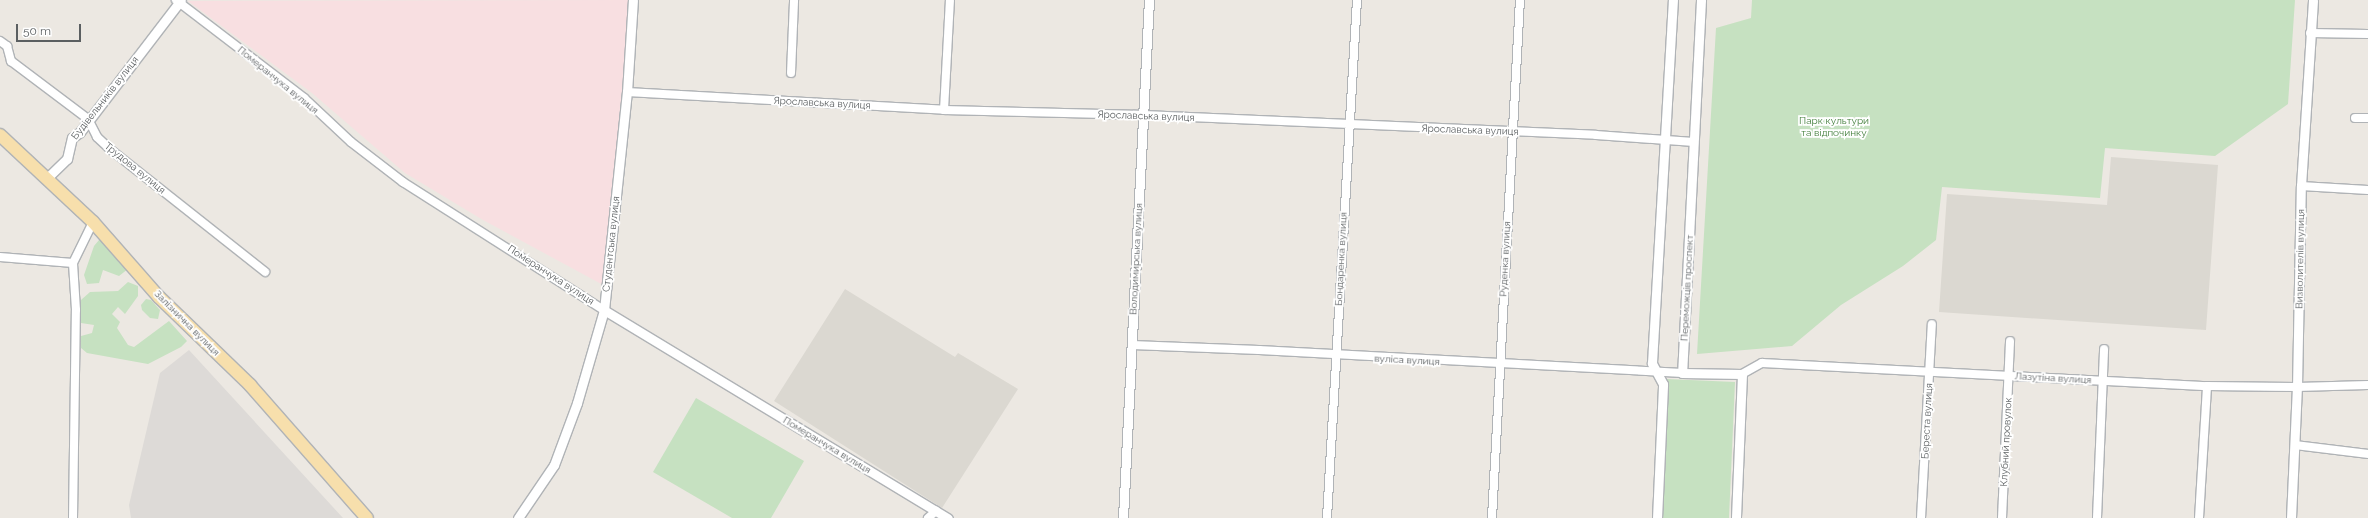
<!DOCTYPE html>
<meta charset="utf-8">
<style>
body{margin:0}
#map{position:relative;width:2368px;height:518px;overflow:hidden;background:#ece8e2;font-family:Raleway,sans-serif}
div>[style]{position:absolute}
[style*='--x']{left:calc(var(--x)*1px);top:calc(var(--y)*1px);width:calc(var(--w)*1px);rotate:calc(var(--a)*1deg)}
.industrial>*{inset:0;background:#dddad7}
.education>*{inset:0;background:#dbd8d1}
.medical>*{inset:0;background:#f8dfe1}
.green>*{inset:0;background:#c6e1c1}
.roads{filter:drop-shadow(1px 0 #b0b3b6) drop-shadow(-1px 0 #b0b3b6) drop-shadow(0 1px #b0b3b6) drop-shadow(0 -1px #b0b3b6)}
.minor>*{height:8px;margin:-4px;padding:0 4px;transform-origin:4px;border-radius:4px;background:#fff}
.tertiary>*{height:9px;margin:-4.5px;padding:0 4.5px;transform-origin:4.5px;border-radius:4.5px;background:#fff}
.primary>*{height:12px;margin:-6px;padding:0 6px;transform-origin:6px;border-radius:6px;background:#f7dfac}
span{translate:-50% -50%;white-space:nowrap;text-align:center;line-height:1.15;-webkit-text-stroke:3.5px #fff;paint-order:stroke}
.street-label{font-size:10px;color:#5b5f61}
.park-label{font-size:10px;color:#437f3c}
.scale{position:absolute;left:16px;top:24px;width:65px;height:18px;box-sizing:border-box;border:2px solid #5b5f61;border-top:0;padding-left:5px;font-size:12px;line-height:14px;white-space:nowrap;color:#5b5f61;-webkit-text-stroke:3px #fff;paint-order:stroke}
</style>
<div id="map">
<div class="industrial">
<div style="clip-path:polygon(189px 350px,343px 518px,131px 518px,129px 505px,160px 373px)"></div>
</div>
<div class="education">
<div style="clip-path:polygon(2111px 157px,2218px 165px,2206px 330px,1939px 312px,1947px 194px,2107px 205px)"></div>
<div style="clip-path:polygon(845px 289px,955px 357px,958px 353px,1018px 389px,942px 508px,774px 401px)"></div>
</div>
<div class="medical">
<div style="clip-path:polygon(630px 0,605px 286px,483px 220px,405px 173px,312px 93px,188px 1px)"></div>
</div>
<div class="green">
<div style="clip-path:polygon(1752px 0,2295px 0,2288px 104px,2215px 156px,2105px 148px,2100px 198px,1942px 187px,1936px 240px,1903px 266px,1841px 305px,1792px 346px,1697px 354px,1716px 28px,1751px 18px)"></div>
<div style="clip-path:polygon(99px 240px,105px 241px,128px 269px,119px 276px,103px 270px,99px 283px,87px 284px,84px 275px,94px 246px)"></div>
<div style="clip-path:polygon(128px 282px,138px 286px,138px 296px,125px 314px,118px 307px,112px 314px,120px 322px,117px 328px,128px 345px,134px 347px,169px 321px,187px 341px,181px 347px,148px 364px,87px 353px,81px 348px,81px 336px,92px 333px,94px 325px,81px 323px,81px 300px,90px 292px,118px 291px)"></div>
<div style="clip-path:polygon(146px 299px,151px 300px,160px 310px,158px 319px,150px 318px,142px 310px,141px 305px)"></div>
<div style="clip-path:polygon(1667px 379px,1735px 382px,1729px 518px,1662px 518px)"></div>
<div style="clip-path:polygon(696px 398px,804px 461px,771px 518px,732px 518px,653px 472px)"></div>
</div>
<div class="roads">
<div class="minor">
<div style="--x:176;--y:0;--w:161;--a:37.4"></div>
<div style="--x:304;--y:98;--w:64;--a:43.1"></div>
<div style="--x:351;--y:142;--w:66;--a:37.6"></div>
<div style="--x:403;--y:182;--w:238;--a:32.5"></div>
<div style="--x:2310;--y:33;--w:58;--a:1"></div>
<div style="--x:0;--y:41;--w:9;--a:36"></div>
<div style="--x:7;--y:46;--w:16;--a:75"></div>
<div style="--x:11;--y:61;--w:96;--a:37"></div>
<div style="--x:88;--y:119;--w:20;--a:63"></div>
<div style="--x:97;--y:137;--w:18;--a:43"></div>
<div style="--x:110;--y:149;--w:198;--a:38.4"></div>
<div style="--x:791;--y:73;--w:73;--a:-87.6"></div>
<div style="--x:627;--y:92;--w:318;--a:3.2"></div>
<div style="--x:944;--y:110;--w:200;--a:1.4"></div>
<div style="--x:1144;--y:115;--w:452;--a:2.5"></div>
<div style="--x:1596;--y:135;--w:98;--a:4.1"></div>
<div style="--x:944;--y:110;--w:110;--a:-86.9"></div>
<div style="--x:2355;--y:118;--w:13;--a:0"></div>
<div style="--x:2301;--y:186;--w:67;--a:3.4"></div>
<div style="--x:0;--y:257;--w:73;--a:4.7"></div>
<div style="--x:1132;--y:345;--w:127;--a:2.3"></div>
<div style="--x:1259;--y:350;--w:424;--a:3.1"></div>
<div style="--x:1742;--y:374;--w:23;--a:-29"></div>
<div style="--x:1762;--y:363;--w:446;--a:3"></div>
<div style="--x:2207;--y:386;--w:90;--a:0.6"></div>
<div style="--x:2297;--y:387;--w:71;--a:-1.6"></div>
<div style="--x:2295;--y:445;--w:74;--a:7"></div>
<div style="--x:73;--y:518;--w:208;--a:-89.2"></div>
<div style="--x:76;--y:310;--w:47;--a:-93.7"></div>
<div style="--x:73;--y:263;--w:46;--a:-64"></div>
<div style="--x:928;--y:518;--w:11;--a:-41"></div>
<div style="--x:1327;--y:518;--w:519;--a:-86.69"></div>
<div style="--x:1492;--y:518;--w:519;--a:-86.91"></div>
<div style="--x:1921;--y:518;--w:194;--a:-86.8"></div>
<div style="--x:2002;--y:518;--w:177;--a:-87.4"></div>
<div style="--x:2097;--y:518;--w:169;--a:-87.6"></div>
<div style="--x:2199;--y:518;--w:132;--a:-86.5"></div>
</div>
<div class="tertiary">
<div style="--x:1701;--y:0;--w:373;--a:92.9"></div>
<div style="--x:1682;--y:373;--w:60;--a:1"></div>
<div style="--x:1742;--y:374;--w:144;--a:92.4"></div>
<div style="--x:47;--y:178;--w:28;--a:-44"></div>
<div style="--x:67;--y:159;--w:22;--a:-77"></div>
<div style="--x:72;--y:138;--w:10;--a:-37"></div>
<div style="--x:80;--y:132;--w:166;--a:-52.6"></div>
<div style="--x:604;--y:310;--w:402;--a:31.2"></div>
<div style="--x:518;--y:518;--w:64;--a:-55.8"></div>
<div style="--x:554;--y:465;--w:66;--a:-69.6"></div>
<div style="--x:577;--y:403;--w:97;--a:-73.8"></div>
<div style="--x:604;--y:310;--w:219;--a:-84"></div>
<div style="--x:627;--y:92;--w:92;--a:-86.3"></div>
<div style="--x:1123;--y:518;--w:519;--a:-87.13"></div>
<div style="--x:1657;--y:518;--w:134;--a:-87.4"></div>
<div style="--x:1663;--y:384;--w:24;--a:-118"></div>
<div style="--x:1652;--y:363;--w:364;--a:-86.7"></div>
<div style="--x:2291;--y:518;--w:131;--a:-87.4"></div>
<div style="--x:2297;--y:387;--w:201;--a:-88.9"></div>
<div style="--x:2301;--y:186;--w:186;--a:-86.3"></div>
</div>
<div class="primary">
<div style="--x:0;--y:135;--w:127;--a:43.1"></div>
<div style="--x:93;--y:222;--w:100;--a:48.7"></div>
<div style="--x:159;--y:297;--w:127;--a:44"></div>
<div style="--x:250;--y:385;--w:177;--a:48.7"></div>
</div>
</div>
<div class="street-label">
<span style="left:278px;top:80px;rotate:39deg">Померанчука вулиця</span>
<span style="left:105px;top:98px;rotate:-52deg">Будівельників вулиця</span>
<span style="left:822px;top:103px;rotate:3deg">Ярославська вулиця</span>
<span style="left:1146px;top:116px;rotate:2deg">Ярославська вулиця</span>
<span style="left:1470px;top:130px;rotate:2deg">Ярославська вулиця</span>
<span style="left:135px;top:168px;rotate:39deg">Трудова вулиця</span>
<span style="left:611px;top:244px;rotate:-84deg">Студентська вулиця</span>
<span style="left:1136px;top:259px;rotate:-87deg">Володимирська вулиця</span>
<span style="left:1341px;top:259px;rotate:-87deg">Бондаренка вулиця</span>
<span style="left:1505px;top:259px;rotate:-87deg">Руденка вулиця</span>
<span style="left:2300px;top:259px;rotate:-89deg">Визволителів вулиця</span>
<span style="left:551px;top:275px;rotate:33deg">Померанчука вулиця</span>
<span style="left:1687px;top:288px;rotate:-87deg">Переможців проспект</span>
<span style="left:187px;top:323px;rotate:45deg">Залізнична вулиця</span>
<span style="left:1407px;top:360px;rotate:3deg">вуліса вулиця</span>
<span style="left:2053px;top:378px;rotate:3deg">Лазутіна вулиця</span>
<span style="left:1927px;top:421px;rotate:-87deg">Береста вулиця</span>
<span style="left:2006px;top:442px;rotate:-87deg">Клубний провулок</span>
<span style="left:827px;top:445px;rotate:31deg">Померанчука вулиця</span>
</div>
<div class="park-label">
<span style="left:1834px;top:126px">Парк культури<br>та відпочинку</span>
</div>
<div class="scale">50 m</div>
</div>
